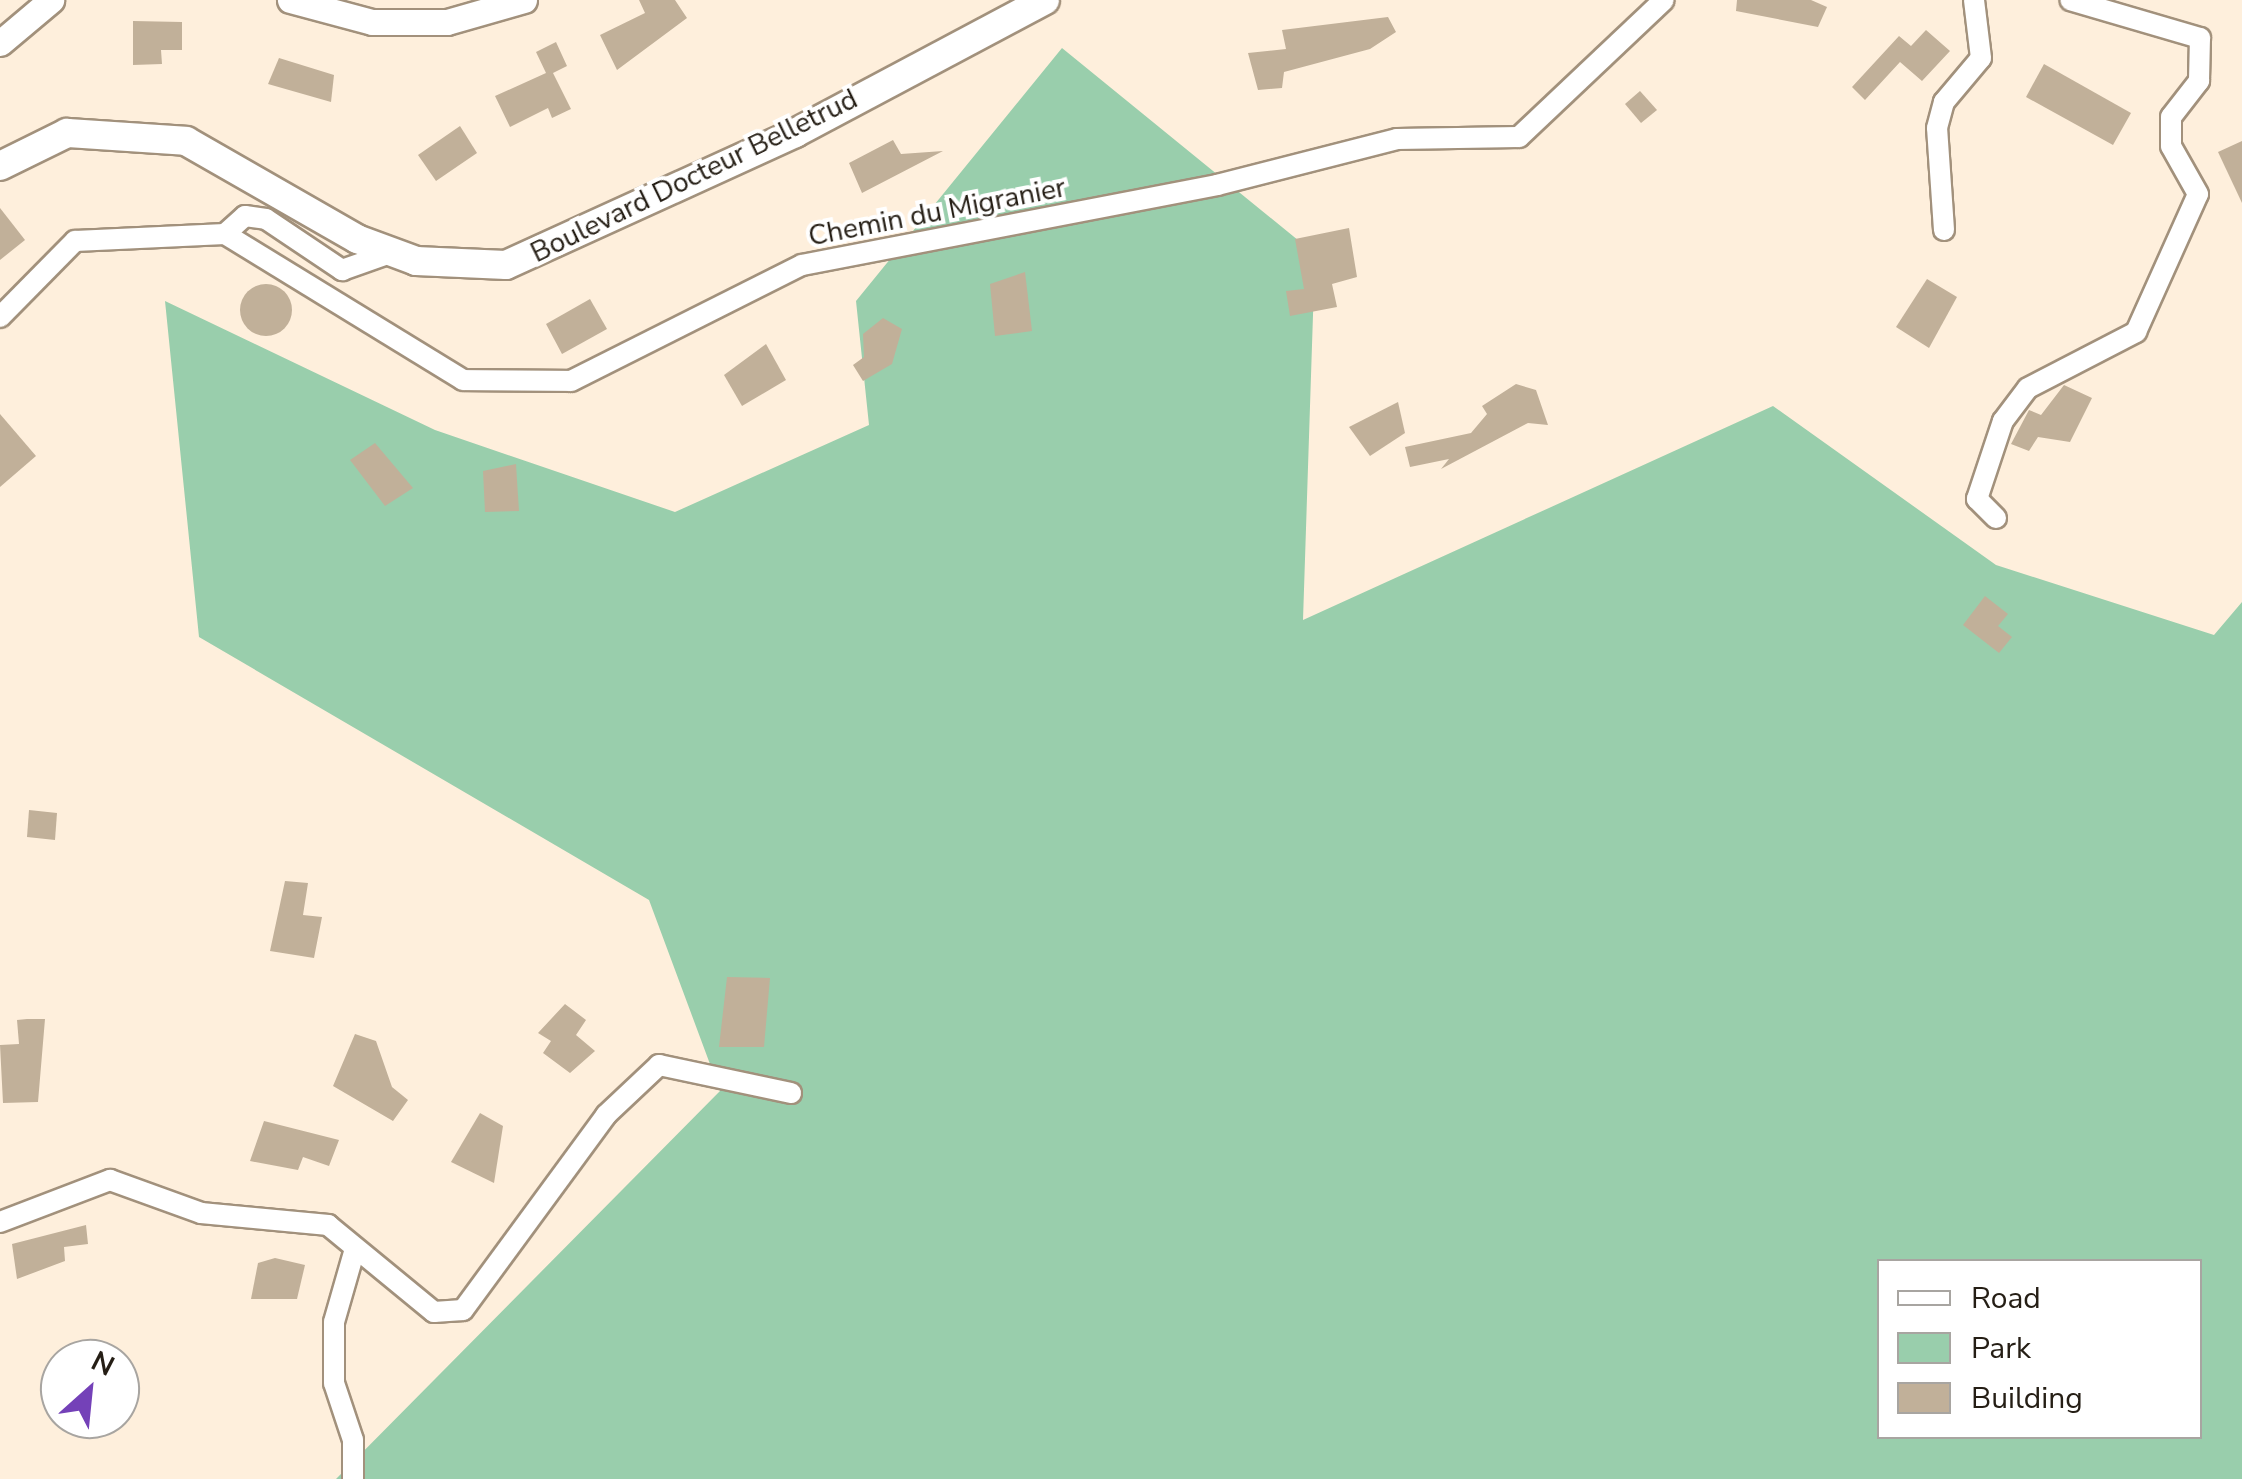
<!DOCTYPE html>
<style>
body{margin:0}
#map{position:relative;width:2242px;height:1479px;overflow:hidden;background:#feefdc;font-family:"Nunito Sans",sans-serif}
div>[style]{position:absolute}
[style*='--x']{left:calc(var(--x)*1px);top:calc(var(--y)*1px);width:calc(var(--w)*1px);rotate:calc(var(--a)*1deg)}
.green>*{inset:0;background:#99ceac}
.building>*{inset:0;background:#c1b099}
.round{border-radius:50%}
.roads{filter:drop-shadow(2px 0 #a2917c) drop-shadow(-2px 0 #a2917c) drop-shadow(0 2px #a2917c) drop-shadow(0 -2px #a2917c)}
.minor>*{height:20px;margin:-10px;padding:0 10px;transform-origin:10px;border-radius:10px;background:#fff}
.tertiary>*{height:25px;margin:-12.5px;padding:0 12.5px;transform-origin:12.5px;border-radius:12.5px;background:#fff}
.secondary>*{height:28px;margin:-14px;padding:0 14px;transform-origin:14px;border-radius:14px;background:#fff}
span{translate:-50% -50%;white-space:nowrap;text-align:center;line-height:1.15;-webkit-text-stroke:8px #fff;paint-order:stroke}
.street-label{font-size:28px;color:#251e15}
.legend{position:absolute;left:1877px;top:1259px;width:325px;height:180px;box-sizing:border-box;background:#fff;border:2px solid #a8a5a1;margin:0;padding:12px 18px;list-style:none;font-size:30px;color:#251e15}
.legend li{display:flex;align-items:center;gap:20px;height:50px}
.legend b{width:50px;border:2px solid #a8a5a1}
.north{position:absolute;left:40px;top:1339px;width:100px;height:100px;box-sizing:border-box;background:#fff;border:2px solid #a8a5a1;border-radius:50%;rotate:27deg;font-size:28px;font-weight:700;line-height:40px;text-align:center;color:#251e15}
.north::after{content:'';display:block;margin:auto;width:35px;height:45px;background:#7441b8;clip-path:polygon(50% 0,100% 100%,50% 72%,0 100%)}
</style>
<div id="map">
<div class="green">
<div style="clip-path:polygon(evenodd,1062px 48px,1315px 254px,1303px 620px,1773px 406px,1996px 565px,2214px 635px,2242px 602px,2242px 1479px,336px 1479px,720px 1091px,649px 900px,199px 637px,165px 301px,435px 430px,675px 512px,869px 425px,856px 301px,1062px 48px,1880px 1262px,2200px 1262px,2200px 1436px,1880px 1436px,1880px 1262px)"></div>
</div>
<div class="building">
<div style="clip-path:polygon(639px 0,675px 0,687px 18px,617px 70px,600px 35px,645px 13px)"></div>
<div style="clip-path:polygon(1737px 0,1811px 0,1827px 7px,1818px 27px,1736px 11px)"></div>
<div style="clip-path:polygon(1388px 17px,1396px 32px,1370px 49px,1284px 72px,1282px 88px,1258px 90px,1248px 53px,1286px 49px,1282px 30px)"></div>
<div style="clip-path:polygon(133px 21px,182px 22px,182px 50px,161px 50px,162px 64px,133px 65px)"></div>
<div style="clip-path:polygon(1926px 30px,1950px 51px,1922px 81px,1900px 62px,1865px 100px,1852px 87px,1899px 36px,1911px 46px)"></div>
<div style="clip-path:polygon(556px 42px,567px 66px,553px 73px,571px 109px,552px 118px,548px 108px,510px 127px,495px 96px,546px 73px,536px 52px)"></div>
<div style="clip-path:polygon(279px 58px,334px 75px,331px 102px,268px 84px)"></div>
<div style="clip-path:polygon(2044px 64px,2131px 113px,2113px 145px,2026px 97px)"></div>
<div style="clip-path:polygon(1640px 91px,1657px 110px,1641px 123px,1625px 104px)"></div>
<div style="clip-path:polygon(460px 126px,477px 153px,436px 181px,418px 155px)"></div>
<div style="clip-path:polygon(893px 140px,901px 154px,943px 151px,862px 193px,849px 163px)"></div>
<div style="clip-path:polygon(2242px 141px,2242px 203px,2218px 152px)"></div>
<div style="clip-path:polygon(0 208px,25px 240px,0 260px)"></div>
<div style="clip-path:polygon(1349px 228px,1357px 277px,1332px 284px,1337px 307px,1290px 316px,1286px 291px,1304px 289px,1295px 239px)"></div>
<div style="clip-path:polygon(1025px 272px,1032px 331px,995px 336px,990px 284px)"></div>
<div style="clip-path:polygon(1927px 279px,1957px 297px,1929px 348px,1896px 327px)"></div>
<div class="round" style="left:240px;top:284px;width:52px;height:52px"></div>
<div style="clip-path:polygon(590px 299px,607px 329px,562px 354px,546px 324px)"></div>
<div style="clip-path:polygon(883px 318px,902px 329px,892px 364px,863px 381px,853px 365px,864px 357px,863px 334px)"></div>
<div style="clip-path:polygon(766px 344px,786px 380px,742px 406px,724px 375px)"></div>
<div style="clip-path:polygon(1516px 384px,1536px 390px,1548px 425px,1528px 423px,1441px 469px,1449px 459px,1410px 467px,1405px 447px,1471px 433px,1487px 414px,1482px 406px)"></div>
<div style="clip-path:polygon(2064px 385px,2092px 398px,2070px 442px,2038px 437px,2029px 451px,2011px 444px,2029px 410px,2041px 415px)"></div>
<div style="clip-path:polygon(1398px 402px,1405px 433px,1370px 456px,1349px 427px)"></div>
<div style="clip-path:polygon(0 414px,36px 456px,0 487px)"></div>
<div style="clip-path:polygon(375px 443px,413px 488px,385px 506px,350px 460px)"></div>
<div style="clip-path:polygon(516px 464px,519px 511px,485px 512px,483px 471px)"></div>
<div style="clip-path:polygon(1985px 596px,2008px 614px,1998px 626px,2012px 637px,1999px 653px,1963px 625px)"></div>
<div style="clip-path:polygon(29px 810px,57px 813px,55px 840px,27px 837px)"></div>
<div style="clip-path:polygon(285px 881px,308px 883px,303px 915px,322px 917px,314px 958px,270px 951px)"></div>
<div style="clip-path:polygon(727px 977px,770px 978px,764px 1047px,719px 1047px)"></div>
<div style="clip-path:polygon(565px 1004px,586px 1020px,576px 1035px,595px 1051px,570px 1073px,543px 1053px,551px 1041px,538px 1033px)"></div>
<div style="clip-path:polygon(27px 1019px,45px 1019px,38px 1102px,3px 1103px,0 1045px,19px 1044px,17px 1020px)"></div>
<div style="clip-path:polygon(355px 1034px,376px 1041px,392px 1087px,408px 1100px,393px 1121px,333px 1086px)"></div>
<div style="clip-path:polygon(480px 1113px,503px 1126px,494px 1183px,451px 1162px)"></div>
<div style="clip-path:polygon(264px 1121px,339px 1140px,329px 1166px,303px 1157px,298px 1170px,250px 1161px)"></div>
<div style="clip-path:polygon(86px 1225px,88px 1244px,64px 1247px,65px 1261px,17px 1279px,12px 1244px)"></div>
<div style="clip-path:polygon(275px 1258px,305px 1265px,297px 1299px,251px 1299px,258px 1263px)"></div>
</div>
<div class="roads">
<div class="minor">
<div style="--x:1944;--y:230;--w:102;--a:-93.9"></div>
<div style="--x:1937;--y:128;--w:27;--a:-75"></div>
<div style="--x:1944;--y:102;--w:57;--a:-49.9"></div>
<div style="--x:1981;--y:58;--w:58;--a:-96.9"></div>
<div style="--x:225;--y:234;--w:279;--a:31.5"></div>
<div style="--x:463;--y:380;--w:108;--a:0.5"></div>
<div style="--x:571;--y:381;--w:258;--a:-26.7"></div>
<div style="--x:802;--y:265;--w:423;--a:-10.9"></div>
<div style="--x:1217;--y:185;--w:186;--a:-14.3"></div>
<div style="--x:1397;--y:139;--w:122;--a:-0.9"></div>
<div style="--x:1519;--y:137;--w:199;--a:-43.4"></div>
<div style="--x:0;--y:317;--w:107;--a:-45.4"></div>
<div style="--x:75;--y:241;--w:150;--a:-2.7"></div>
<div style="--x:225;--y:234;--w:27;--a:-42"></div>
<div style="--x:245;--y:216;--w:21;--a:8"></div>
<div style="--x:266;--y:219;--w:92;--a:33.9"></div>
<div style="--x:342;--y:270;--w:54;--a:-19.4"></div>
<div style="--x:1996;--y:518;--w:27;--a:-135"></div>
<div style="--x:1977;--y:499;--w:82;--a:-71.6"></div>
<div style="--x:2003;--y:421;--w:41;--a:-52.9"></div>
<div style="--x:2028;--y:388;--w:122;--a:-27.4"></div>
<div style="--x:2136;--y:332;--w:151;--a:-65.8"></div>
<div style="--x:2198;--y:194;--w:55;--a:-119.4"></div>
<div style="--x:2171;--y:146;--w:29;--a:-90"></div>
<div style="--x:2171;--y:117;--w:46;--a:-52.1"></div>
<div style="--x:2199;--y:81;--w:43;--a:-88.7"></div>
<div style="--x:2200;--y:38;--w:135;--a:-163.7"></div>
<div style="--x:0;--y:1222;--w:118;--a:-20.9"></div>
<div style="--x:110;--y:1180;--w:97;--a:19.9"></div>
<div style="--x:201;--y:1213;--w:128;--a:5.4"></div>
<div style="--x:328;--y:1225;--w:137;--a:39.4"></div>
<div style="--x:434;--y:1312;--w:29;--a:-4"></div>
<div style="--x:463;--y:1310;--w:242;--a:-53.7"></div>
<div style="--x:606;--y:1115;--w:73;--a:-43.3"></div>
<div style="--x:659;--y:1065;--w:135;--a:12"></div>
<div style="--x:353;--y:1479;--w:39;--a:-90"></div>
<div style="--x:353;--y:1440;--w:60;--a:-108.4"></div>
<div style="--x:334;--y:1383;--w:61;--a:-90"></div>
<div style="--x:334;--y:1322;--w:76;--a:-74"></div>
</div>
<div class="tertiary">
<div style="--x:290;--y:0;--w:85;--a:15"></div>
<div style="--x:372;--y:22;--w:75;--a:0"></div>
<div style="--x:447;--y:22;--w:80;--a:-15.9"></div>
<div style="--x:0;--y:43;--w:67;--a:-40.1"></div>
</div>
<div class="secondary">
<div style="--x:0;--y:166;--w:75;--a:-26.2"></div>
<div style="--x:67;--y:133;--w:119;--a:3.8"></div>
<div style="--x:186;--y:141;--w:197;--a:29.8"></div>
<div style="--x:357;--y:239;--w:63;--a:20.4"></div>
<div style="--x:416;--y:261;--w:90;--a:2.5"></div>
<div style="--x:506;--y:265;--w:318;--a:-24.5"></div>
<div style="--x:795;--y:133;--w:283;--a:-28"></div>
</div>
</div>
<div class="street-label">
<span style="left:694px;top:176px;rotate:-26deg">Boulevard Docteur Belletrud</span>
<span style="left:937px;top:212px;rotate:-11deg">Chemin du Migranier</span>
</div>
<ul class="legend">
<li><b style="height:12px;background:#fff"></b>Road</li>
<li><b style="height:28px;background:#99ceac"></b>Park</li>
<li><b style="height:28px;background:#c1b099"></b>Building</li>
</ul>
<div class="north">N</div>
</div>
